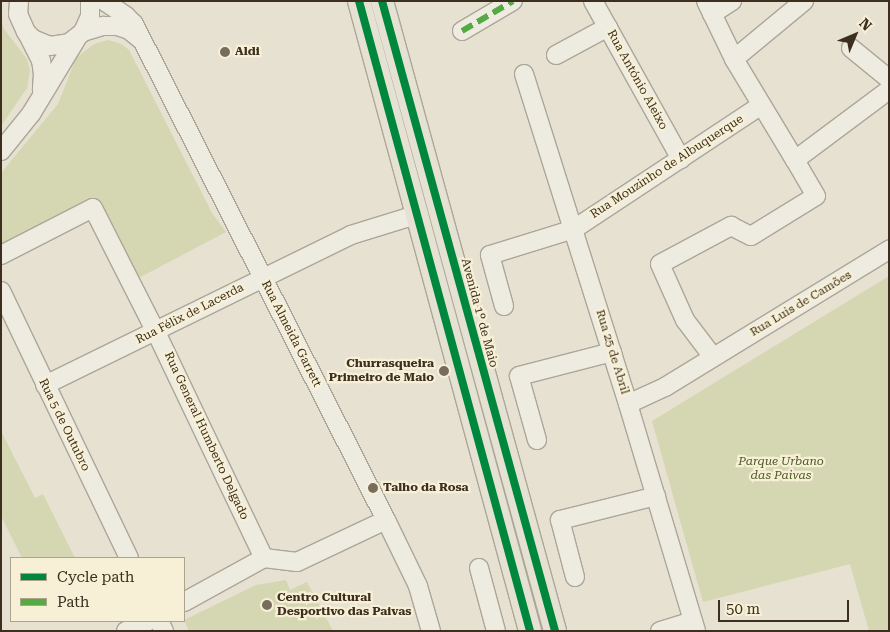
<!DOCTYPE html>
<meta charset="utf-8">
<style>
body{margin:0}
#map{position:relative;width:890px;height:632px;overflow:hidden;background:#e6e1d0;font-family:"Roboto Serif",serif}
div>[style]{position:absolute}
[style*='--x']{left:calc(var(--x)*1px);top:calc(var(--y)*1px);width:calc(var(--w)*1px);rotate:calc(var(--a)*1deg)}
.green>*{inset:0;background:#d4d7b2}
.roads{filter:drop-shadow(1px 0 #aca698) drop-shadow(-1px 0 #aca698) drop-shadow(0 1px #aca698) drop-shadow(0 -1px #aca698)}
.minor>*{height:18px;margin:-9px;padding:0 9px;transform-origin:9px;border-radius:9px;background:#eeebe1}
.major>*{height:22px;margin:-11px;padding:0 11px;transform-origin:11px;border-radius:11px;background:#e6e2d3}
.quiet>*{height:6px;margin-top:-3px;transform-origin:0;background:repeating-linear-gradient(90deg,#55ab43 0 12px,transparent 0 18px)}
.cycleway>*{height:8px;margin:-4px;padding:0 4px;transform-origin:4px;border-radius:4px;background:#00873e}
.dots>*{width:14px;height:14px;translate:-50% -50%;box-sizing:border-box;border:2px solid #f7f0d6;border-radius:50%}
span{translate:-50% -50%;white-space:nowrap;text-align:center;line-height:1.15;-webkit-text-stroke:4.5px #f7f0d6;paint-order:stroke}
.poi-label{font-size:12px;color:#3d2f1f;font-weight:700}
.left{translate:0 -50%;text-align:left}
.right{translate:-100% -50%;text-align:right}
.street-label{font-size:12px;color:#3d2f1f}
.park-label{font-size:12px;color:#4a5a25;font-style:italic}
.frame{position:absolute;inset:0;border:2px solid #3d2f1f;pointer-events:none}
.legend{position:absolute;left:10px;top:557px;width:175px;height:65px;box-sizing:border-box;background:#f7f0d6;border:1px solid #ada38d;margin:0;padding:6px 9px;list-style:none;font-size:15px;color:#3d2f1f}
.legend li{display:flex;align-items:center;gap:10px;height:25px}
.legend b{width:25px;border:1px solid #ada38d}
.north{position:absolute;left:830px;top:10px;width:50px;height:50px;-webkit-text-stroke:4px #f7f0d6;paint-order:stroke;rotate:45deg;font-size:14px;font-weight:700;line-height:20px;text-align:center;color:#3d2f1f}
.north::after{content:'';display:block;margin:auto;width:18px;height:22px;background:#3d2f1f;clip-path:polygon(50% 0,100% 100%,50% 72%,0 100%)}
.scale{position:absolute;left:718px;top:600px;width:131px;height:22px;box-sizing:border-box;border:2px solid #3d2f1f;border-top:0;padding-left:6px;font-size:15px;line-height:18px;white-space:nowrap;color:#3d2f1f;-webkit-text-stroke:4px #f7f0d6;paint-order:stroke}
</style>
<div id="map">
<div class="green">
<div style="clip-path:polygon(1px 19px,4px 29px,27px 59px,30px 71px,27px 88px,1px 126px)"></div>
<div style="clip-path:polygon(108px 40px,121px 44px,129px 50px,212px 213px,226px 232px,131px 282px,93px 209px,1px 257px,1px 173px,58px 104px,76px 58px,94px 44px)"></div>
<div style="clip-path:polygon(889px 276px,889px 631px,869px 631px,850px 564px,703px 602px,652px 421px)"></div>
<div style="clip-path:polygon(1px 431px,35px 498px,43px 494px,75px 558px,22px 558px,1px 516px)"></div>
<div style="clip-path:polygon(286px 580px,290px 590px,307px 582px,333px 631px,189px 631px,184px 620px,256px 585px)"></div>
</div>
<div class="roads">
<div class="minor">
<div style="--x:19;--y:1;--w:13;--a:94"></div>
<div style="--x:18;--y:14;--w:20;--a:66"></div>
<div style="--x:26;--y:32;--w:10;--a:45"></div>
<div style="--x:33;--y:39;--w:18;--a:22"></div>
<div style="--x:50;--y:46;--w:19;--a:-9"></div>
<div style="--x:69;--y:43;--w:18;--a:-38"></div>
<div style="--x:83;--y:32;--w:17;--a:-66"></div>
<div style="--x:90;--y:16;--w:15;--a:-90"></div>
<div style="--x:104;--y:1;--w:27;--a:34"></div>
<div style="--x:126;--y:16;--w:11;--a:45"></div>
<div style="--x:134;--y:24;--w:556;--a:63.07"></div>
<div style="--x:386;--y:520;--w:73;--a:64.1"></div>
<div style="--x:418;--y:586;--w:47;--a:73.9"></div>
<div style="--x:593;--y:1;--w:181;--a:60.9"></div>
<div style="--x:706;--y:1;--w:64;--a:64.2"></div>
<div style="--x:734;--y:59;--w:118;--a:58.9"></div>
<div style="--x:795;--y:160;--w:117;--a:-36.7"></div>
<div style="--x:712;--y:14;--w:24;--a:-33"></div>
<div style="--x:462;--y:31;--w:59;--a:-30.5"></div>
<div style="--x:83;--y:32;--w:21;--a:-17"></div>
<div style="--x:103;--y:26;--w:14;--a:0"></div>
<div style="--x:117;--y:26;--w:13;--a:18"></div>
<div style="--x:129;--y:30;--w:14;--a:39"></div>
<div style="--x:28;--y:35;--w:28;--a:63"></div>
<div style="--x:41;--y:60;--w:14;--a:82"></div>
<div style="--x:43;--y:74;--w:16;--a:94"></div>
<div style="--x:851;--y:48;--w:49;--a:39.2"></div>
<div style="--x:556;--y:55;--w:59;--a:-28.3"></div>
<div style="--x:734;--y:59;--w:91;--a:-39.6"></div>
<div style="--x:524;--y:74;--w:346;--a:72.5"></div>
<div style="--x:628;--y:404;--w:237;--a:73.3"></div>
<div style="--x:1;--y:151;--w:48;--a:-51"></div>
<div style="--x:31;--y:114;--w:89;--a:-58.8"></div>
<div style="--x:1;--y:255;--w:103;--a:-27.1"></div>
<div style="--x:93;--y:208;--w:139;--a:63.1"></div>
<div style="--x:156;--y:332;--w:250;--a:64.5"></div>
<div style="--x:1;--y:291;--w:296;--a:64.4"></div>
<div style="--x:504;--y:306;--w:53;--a:-105.4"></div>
<div style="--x:490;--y:255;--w:88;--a:-17.2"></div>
<div style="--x:574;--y:229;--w:224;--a:-33.5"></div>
<div style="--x:713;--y:357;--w:46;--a:-127.1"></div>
<div style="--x:685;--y:320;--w:61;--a:-114.1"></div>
<div style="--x:660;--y:264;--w:81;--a:-28.2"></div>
<div style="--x:731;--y:226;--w:22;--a:27"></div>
<div style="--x:751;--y:236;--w:76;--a:-31.6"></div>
<div style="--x:816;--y:196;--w:42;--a:-120.3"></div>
<div style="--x:45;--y:385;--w:341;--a:-26.1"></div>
<div style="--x:351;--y:235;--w:71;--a:-17.2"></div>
<div style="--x:628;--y:404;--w:41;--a:-24.7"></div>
<div style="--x:665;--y:387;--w:263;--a:-31.5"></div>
<div style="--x:537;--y:440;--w:66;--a:-105.7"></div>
<div style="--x:519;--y:376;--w:96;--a:-14.5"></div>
<div style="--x:479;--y:568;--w:65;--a:74.9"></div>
<div style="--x:575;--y:577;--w:59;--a:-104.7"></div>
<div style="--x:560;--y:520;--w:99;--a:-14"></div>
<div style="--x:184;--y:602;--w:91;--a:-28.8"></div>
<div style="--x:264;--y:558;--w:33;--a:7"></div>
<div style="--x:297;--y:562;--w:98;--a:-25.3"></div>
<div style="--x:159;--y:621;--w:11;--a:63"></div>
<div style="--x:126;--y:631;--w:24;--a:-24"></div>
<div style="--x:660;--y:631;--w:34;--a:-17"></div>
</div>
<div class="major">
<div style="--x:359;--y:1;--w:653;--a:74.81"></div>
<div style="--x:382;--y:1;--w:653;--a:74.64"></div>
</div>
</div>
<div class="quiet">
<div style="--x:462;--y:31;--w:59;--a:-30.5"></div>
</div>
<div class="cycleway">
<div style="--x:359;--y:1;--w:653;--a:74.81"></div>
<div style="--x:382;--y:1;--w:653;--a:74.64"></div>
</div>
<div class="dots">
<div style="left:225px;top:52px;background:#786d5d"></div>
<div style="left:444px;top:371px;background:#786d5d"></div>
<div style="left:373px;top:488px;background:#786d5d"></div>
<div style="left:267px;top:605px;background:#786d5d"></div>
</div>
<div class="poi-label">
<span class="left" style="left:235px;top:52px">Aldi</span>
<span class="right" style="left:434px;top:371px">Churrasqueira<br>Primeiro de Maio</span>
<span class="left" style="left:383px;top:488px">Talho da Rosa</span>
<span class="left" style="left:277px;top:605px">Centro Cultural<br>Desportivo das Paivas</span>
</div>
<div class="street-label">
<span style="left:637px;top:80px;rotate:61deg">Rua António Aleixo</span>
<span style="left:667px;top:167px;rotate:-33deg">Rua Mouzinho de Albuquerque</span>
<span style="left:801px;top:304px;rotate:-31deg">Rua Luis de Camões</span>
<span style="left:479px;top:313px;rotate:75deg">Avenida 1º de Maio</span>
<span style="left:190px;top:314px;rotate:-27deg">Rua Félix de Lacerda</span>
<span style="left:291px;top:334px;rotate:63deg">Rua Almeida Garrett</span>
<span style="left:612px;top:352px;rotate:73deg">Rua 25 de Abril</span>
<span style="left:64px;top:425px;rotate:64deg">Rua 5 de Outubro</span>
<span style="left:206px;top:436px;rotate:65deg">Rua General Humberto Delgado</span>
</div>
<div class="park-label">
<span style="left:781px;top:469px">Parque Urbano<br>das Paivas</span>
</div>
<div class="frame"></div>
<ul class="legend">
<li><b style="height:6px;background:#00873e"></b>Cycle path</li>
<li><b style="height:6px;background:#55ab43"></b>Path</li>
</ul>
<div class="north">N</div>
<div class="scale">50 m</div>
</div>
